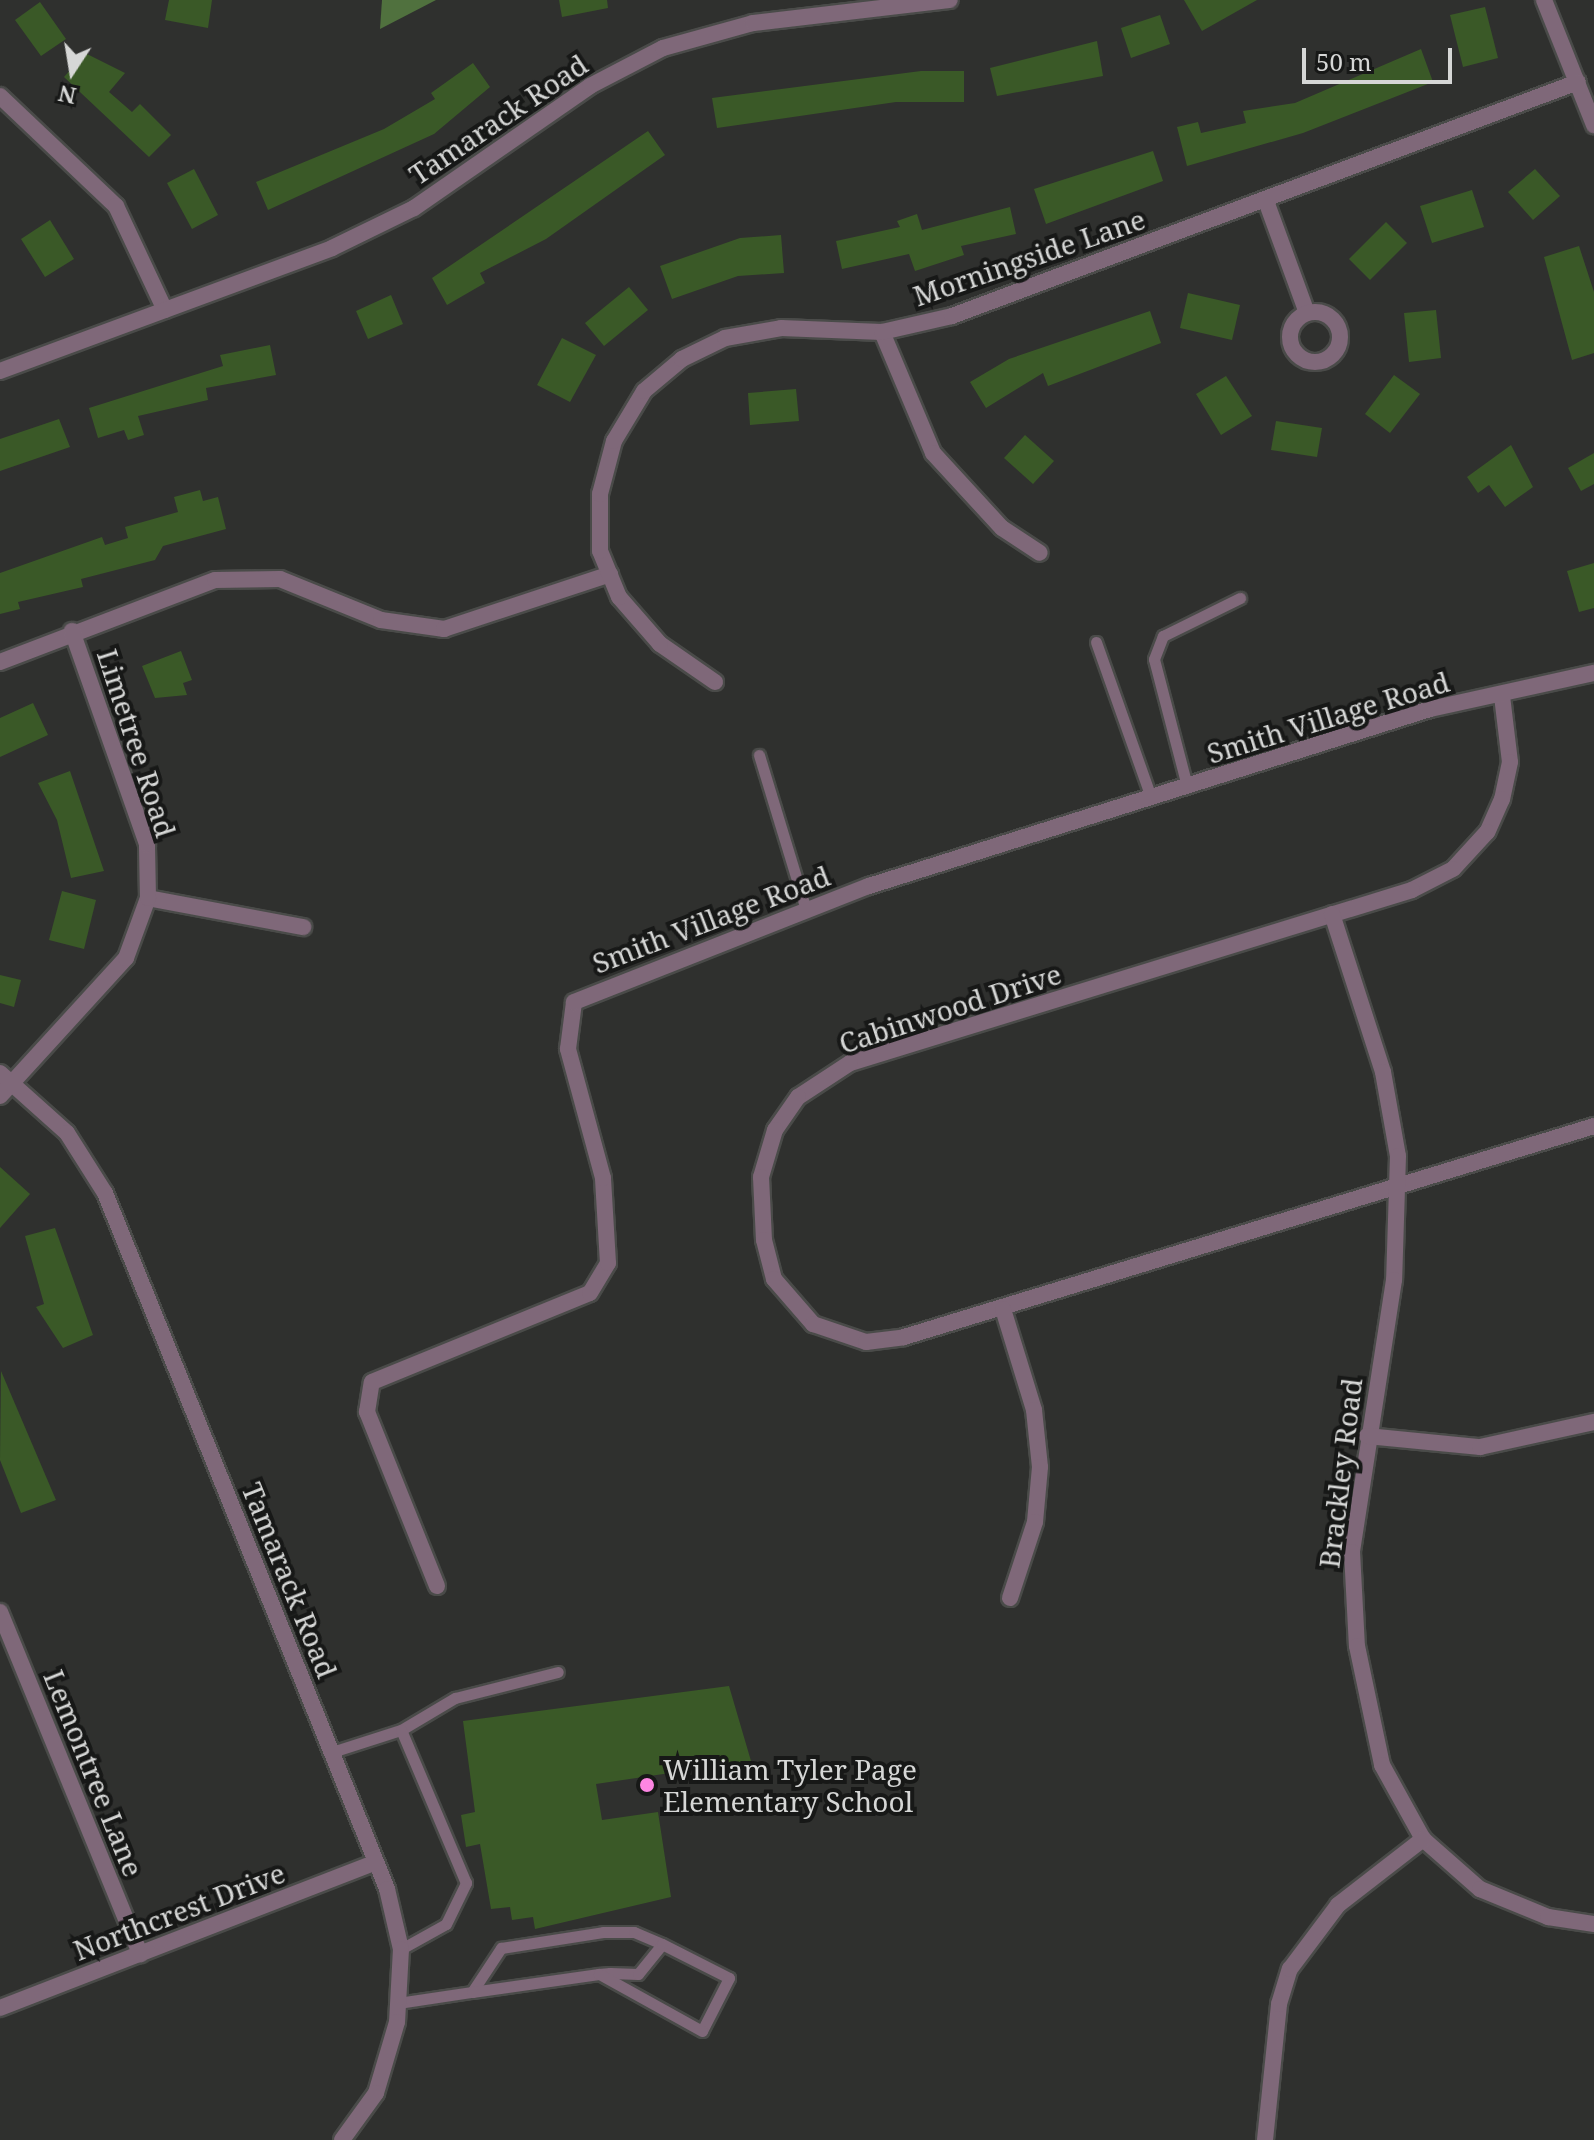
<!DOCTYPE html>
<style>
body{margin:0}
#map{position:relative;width:1594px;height:2140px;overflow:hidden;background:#2f302e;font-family:"Noto Serif",serif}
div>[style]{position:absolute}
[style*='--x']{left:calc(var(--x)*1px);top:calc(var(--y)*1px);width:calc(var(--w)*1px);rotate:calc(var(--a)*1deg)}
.forest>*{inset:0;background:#50713e}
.building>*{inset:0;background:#3a5927}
.roads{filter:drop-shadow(2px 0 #4a4b49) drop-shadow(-2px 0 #4a4b49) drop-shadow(0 2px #4a4b49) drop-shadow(0 -2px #4a4b49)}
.service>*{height:11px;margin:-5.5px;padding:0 5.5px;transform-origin:5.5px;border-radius:5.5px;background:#7f6879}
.minor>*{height:16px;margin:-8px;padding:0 8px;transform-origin:8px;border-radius:8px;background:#7f6879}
.minor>.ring{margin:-8px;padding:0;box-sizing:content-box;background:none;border:16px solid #7f6879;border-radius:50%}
.tertiary>*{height:16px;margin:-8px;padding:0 8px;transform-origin:8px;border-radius:8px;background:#7f6879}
.dots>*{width:22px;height:22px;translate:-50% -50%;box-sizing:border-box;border:4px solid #171817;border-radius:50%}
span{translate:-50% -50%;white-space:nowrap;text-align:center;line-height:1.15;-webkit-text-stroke:8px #171817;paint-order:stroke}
.street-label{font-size:28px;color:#d6d7d6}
.poi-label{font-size:28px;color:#d6d7d6}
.left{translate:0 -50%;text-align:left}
.north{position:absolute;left:32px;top:32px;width:80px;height:80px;-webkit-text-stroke:6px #171817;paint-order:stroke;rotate:192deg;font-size:22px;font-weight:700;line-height:32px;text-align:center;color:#d6d7d6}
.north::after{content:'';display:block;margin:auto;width:28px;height:36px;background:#d6d7d6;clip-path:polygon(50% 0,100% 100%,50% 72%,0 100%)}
.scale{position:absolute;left:1302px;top:48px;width:150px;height:36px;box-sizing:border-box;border:4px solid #d6d7d6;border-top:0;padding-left:10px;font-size:24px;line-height:28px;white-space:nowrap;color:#d6d7d6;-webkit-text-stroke:6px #171817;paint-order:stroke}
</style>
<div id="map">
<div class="forest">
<div style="clip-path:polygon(382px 0,436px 0,380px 29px)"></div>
</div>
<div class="building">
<div style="clip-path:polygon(169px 0,212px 0,208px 28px,165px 20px)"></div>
<div style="clip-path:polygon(559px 0,607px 0,608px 8px,562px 17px)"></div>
<div style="clip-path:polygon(1184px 0,1257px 0,1202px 31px)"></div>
<div style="clip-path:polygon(40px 2px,66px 39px,41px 56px,15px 20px)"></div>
<div style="clip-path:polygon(1485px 7px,1498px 58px,1463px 67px,1450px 15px)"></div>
<div style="clip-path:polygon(1160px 15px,1170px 44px,1131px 58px,1121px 28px)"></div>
<div style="clip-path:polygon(1097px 41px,1103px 76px,997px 96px,990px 68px)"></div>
<div style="clip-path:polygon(1421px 49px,1433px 82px,1303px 133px,1187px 166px,1177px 127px,1198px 122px,1201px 133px,1246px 123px,1243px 111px,1295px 103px)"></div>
<div style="clip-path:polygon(85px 53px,125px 73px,109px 92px,132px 112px,140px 104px,171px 135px,149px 157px,64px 77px)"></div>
<div style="clip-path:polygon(473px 63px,490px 87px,434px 134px,268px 210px,256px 182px,384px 129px,435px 99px,431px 93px)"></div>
<div style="clip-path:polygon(921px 71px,964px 71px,964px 102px,896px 102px,717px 128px,712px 98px)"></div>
<div style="clip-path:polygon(648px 131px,665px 155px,546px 239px,480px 273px,485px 283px,447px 305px,432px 278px)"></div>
<div style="clip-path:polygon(1153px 151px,1163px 181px,1046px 224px,1034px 189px)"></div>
<div style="clip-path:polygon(194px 169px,218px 215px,192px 229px,167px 183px)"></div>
<div style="clip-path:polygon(1535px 169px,1560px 196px,1533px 220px,1508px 192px)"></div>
<div style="clip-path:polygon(1472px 190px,1484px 227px,1432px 243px,1420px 206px)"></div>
<div style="clip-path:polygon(1010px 207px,1016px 234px,961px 246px,964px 255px,915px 271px,909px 254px,842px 269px,836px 241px,900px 227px,897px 221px,917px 214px,922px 230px)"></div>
<div style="clip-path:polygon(50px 220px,74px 259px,45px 277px,21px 239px)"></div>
<div style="clip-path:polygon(1386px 222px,1407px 243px,1370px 280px,1349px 259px)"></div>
<div style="clip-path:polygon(781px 235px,784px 273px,738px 276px,672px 299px,660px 266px,740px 238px)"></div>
<div style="clip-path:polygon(1579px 246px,1594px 292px,1594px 353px,1572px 360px,1544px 257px)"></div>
<div style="clip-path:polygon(629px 287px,648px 310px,604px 346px,585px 323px)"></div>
<div style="clip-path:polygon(1188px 293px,1240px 305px,1232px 340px,1180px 328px)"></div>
<div style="clip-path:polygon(391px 295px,403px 324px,368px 339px,356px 311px)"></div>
<div style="clip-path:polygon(1436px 310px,1441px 358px,1409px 362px,1404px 313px)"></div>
<div style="clip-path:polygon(1150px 311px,1161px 343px,1048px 386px,1043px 373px,986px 408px,970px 382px,1009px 359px)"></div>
<div style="clip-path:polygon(562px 338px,596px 355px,570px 402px,537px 385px)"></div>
<div style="clip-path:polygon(270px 345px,276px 375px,206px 388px,208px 400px,138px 416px,144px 435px,128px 440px,124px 430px,98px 438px,89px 408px,223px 366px,220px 355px)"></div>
<div style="clip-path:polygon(1394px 375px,1420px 394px,1390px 433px,1365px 414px)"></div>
<div style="clip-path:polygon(1226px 376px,1252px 416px,1221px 435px,1196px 394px)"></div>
<div style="clip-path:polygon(796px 389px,799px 421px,750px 425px,748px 393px)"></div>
<div style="clip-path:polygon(59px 419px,70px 447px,0 471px,0 439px)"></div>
<div style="clip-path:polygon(1276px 421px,1322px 428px,1317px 457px,1271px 450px)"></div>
<div style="clip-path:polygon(1025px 435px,1054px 461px,1033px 484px,1004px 458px)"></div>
<div style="clip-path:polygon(1511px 445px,1533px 487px,1505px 507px,1489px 485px,1478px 493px,1467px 477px)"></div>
<div style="clip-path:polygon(1594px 453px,1594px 484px,1581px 491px,1568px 468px)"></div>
<div style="clip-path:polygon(200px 490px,203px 501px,218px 497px,226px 529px,163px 546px,155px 560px,81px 579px,83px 587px,18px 602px,20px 609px,0 614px,0 573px,102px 537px,105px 545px,128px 538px,125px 527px,178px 512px,174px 497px)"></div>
<div style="clip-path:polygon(1594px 563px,1594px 608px,1579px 612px,1567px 571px)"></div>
<div style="clip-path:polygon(181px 651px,192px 680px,183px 683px,187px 695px,155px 698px,142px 666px)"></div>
<div style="clip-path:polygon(33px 703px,48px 735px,0 757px,0 718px)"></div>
<div style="clip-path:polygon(70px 771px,104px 871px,71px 878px,57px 820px,38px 783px)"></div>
<div style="clip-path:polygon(62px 891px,96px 900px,84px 949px,49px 940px)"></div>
<div style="clip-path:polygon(0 975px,21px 980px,14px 1007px,0 1003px)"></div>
<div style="clip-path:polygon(0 1167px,30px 1194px,0 1228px)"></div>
<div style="clip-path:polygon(55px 1228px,93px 1335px,63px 1348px,36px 1307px,44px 1304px,25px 1236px)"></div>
<div style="clip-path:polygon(1px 1371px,56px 1500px,21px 1513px,0 1460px)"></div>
<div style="clip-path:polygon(729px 1686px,751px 1761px,596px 1784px,602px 1820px,658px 1812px,671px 1897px,535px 1929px,533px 1917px,512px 1920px,510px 1907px,491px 1909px,480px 1844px,466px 1847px,461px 1815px,475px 1812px,463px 1721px)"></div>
</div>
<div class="roads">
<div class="service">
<div style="--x:1096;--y:642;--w:164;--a:70.5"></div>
<div style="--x:759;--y:755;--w:162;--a:73.1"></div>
<div style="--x:1187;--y:786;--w:131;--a:-104.6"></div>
<div style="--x:1154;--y:659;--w:25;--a:-69"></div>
<div style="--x:1163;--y:636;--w:86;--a:-26.3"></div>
<div style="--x:332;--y:1752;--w:72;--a:-17.7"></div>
<div style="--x:401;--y:1730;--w:63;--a:-30.7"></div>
<div style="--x:455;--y:1698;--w:106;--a:-14.2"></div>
<div style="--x:401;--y:1949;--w:51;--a:-29.1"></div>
<div style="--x:446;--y:1924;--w:46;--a:-64"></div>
<div style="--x:466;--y:1883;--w:166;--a:-113"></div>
<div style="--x:472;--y:1992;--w:53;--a:-56.6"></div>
<div style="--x:501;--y:1948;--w:103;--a:-8.9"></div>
<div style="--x:603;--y:1932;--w:31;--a:0"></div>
<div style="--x:634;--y:1932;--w:30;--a:23"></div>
<div style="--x:398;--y:2003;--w:75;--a:-8.5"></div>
<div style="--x:472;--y:1992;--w:128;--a:-8.1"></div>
<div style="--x:599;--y:1974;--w:11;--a:-5"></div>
<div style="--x:610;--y:1973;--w:28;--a:2"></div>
<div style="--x:638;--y:1974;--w:38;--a:-51"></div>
<div style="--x:662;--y:1944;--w:75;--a:26.9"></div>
<div style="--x:729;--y:1978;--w:59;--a:117"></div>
<div style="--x:702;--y:2031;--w:118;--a:-151"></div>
</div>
<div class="minor">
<div style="--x:1544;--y:0;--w:135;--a:68.2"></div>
<div style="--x:0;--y:96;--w:160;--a:43.5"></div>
<div style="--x:116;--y:206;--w:115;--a:64.8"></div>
<div style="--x:1266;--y:201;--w:119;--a:69.9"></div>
<div class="ring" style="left:1290px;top:312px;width:34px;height:34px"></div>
<div style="--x:882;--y:332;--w:131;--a:67.1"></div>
<div style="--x:933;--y:453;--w:102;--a:47.4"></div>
<div style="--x:1002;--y:528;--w:45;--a:33.3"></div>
<div style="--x:0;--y:662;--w:230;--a:-20.9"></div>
<div style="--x:215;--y:580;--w:65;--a:-0.9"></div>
<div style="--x:280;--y:579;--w:109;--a:22.1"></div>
<div style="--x:381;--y:620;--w:64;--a:8.1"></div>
<div style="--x:444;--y:629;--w:175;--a:-18.3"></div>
<div style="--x:715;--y:682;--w:67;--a:-145.4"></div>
<div style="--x:660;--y:644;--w:62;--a:-131.1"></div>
<div style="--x:619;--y:597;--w:50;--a:-112.4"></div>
<div style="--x:600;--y:551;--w:57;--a:-90"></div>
<div style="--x:600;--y:494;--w:55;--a:-75.2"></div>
<div style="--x:614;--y:441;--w:58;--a:-59"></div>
<div style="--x:644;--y:391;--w:50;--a:-40.1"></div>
<div style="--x:682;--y:359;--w:48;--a:-26"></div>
<div style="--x:725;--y:338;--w:57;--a:-10.1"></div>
<div style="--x:781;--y:328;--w:101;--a:2.3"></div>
<div style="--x:882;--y:332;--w:72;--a:-12.9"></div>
<div style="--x:952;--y:316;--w:668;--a:-20.5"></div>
<div style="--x:1502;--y:696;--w:66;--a:83.1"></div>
<div style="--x:1510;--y:762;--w:38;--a:102"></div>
<div style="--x:1502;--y:799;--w:36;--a:114"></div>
<div style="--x:1487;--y:832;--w:50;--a:132.6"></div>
<div style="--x:1453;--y:869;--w:46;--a:152.9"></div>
<div style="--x:1412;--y:890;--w:588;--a:162.89"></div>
<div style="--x:850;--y:1063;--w:62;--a:146.8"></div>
<div style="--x:798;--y:1097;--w:40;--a:124.9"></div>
<div style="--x:775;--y:1130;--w:49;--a:106.6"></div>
<div style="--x:761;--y:1177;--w:63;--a:87.3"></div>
<div style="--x:764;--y:1240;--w:40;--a:75.6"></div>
<div style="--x:774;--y:1279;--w:60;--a:49.1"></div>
<div style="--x:813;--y:1324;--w:56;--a:18.8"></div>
<div style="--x:866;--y:1342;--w:38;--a:-7"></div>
<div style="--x:904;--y:1337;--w:722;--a:-17"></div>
<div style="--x:148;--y:898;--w:158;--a:10.6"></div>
<div style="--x:1332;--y:914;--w:166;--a:72.1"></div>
<div style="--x:1383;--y:1072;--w:85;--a:79.9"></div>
<div style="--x:1398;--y:1156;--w:124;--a:91.8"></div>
<div style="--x:1394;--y:1280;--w:275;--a:98.8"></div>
<div style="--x:1352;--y:1552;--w:94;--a:87"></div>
<div style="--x:1357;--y:1646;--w:122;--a:78.1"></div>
<div style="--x:1382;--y:1765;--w:85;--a:61"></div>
<div style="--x:1423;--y:1839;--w:76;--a:41.3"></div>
<div style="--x:1480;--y:1889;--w:74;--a:22.4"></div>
<div style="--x:1548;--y:1917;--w:47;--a:8.7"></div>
<div style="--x:0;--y:1096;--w:187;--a:-47.6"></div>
<div style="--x:126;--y:958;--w:64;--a:-69.9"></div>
<div style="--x:148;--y:898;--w:54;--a:-91.1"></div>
<div style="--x:147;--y:844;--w:226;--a:-109.4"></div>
<div style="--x:1003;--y:1309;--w:106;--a:72.9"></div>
<div style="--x:1034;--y:1410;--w:57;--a:84"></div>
<div style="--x:1040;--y:1467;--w:55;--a:95.2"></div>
<div style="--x:1035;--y:1522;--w:80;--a:108.2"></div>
<div style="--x:1367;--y:1436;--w:114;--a:5.6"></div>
<div style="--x:1480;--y:1447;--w:117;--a:-12.4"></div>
<div style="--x:437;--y:1586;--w:188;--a:-111.9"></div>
<div style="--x:367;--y:1412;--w:30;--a:-81"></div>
<div style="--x:372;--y:1382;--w:235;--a:-22.2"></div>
<div style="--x:590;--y:1293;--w:35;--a:-59"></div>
<div style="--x:608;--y:1263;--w:85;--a:-93.4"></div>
<div style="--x:603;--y:1178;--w:134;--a:-105.2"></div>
<div style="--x:568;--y:1049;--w:47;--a:-82.7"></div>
<div style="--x:574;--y:1002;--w:317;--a:-21.5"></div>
<div style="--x:869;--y:886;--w:588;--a:-17.51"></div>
<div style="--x:1430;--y:709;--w:168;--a:-12.4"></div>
<div style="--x:0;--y:1612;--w:370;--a:67.7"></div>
<div style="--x:0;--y:2008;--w:403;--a:-21.2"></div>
<div style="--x:1265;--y:2140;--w:137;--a:-84.1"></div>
<div style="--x:1279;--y:2004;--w:37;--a:-73"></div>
<div style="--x:1290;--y:1969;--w:80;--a:-53.1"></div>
<div style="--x:1338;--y:1905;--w:108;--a:-37.8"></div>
</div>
<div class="tertiary">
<div style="--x:0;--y:371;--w:354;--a:-20.3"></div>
<div style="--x:332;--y:248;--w:91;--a:-26"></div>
<div style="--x:414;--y:208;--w:214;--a:-34.7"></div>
<div style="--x:590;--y:86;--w:82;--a:-27.5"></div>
<div style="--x:663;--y:48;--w:93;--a:-15.5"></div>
<div style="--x:753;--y:23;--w:198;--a:-6.7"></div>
<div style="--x:0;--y:1073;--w:90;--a:41.8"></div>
<div style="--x:67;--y:1133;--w:71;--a:57.7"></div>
<div style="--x:105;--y:1193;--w:751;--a:67.94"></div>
<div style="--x:387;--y:1889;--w:62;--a:76.9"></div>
<div style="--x:401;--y:1949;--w:73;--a:93.1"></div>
<div style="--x:397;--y:2022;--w:74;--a:106.5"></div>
<div style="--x:376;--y:2093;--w:58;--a:125.9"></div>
</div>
</div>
<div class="dots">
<div style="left:647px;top:1785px;background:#fd86e2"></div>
</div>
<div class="street-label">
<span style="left:498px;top:119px;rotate:-34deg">Tamarack Road</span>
<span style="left:1029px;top:257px;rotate:-19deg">Morningside Lane</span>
<span style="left:1328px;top:717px;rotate:-17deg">Smith Village Road</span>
<span style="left:137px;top:743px;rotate:72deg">Limetree Road</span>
<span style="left:711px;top:919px;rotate:-21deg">Smith Village Road</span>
<span style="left:950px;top:1008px;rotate:-18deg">Cabinwood Drive</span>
<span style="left:1340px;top:1473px;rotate:-83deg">Brackley Road</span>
<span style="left:290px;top:1580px;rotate:68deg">Tamarack Road</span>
<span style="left:94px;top:1773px;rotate:68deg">Lemontree Lane</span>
<span style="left:179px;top:1911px;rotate:-21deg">Northcrest Drive</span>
</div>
<div class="poi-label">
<span class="left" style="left:663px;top:1785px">William Tyler Page<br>Elementary School</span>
</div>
<div class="north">N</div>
<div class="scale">50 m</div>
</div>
